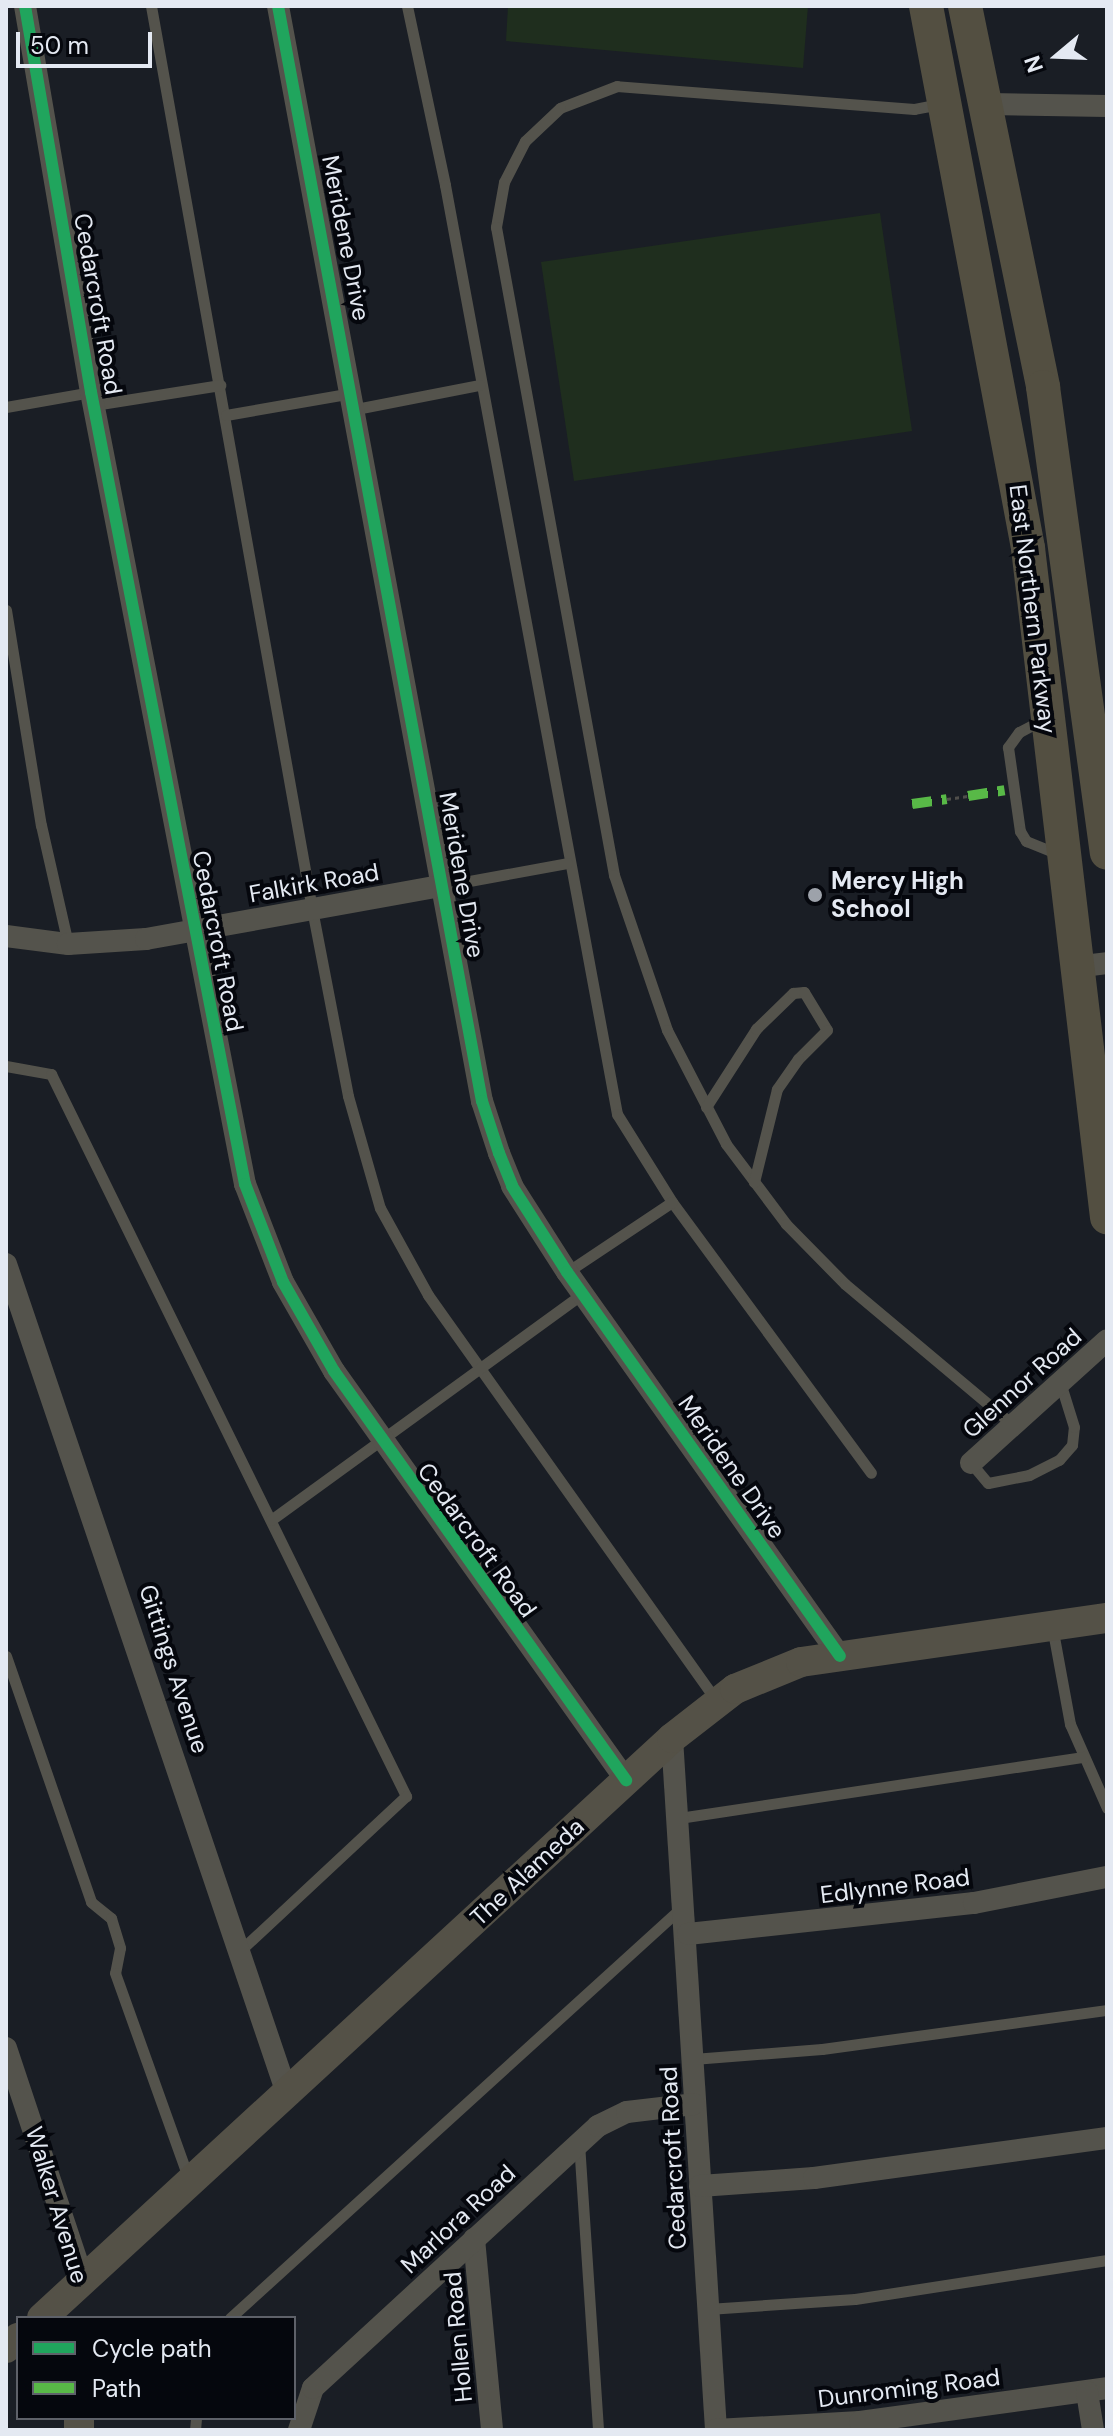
<!DOCTYPE html>
<style>
body{margin:0}
#map{position:relative;width:1113px;height:2436px;overflow:hidden;background:#1a1e25;font-family:"DM Sans",sans-serif}
div>[style]{position:absolute}
[style*='--x']{left:calc(var(--x)*1px);top:calc(var(--y)*1px);width:calc(var(--w)*1px);rotate:calc(var(--a)*1deg)}
.green>*{inset:0;background:#1f2e1e}
.path>*{height:3px;margin-top:-1.5px;transform-origin:0;background:repeating-linear-gradient(90deg,#4f4e4b 0 4px,transparent 0 8px)}
.lane>*{height:11px;margin:-5.5px;padding:0 5.5px;transform-origin:5.5px;border-radius:5.5px;background:#54534c}
.street>*{height:22px;margin:-11px;padding:0 11px;transform-origin:11px;border-radius:11px;background:#54534c}
.secondary>*{height:30px;margin:-15px;padding:0 15px;transform-origin:15px;border-radius:15px;background:#545147}
.primary>*{height:34px;margin:-17px;padding:0 17px;transform-origin:17px;border-radius:17px;background:#534f41}
.quiet>*{height:10px;margin-top:-5px;transform-origin:0;background:repeating-linear-gradient(90deg,#58b947 0 20px,transparent 0 30px)}
.cycleway>*{height:12px;margin:-6px;padding:0 6px;transform-origin:6px;border-radius:6px;background:#20a55d}
.dots>*{width:22px;height:22px;translate:-50% -50%;box-sizing:border-box;border:4px solid #05070d;border-radius:50%}
span{translate:-50% -50%;white-space:nowrap;text-align:center;line-height:1.15;-webkit-text-stroke:8px #05070d;paint-order:stroke}
.street-label{font-size:24px;color:#e4e9f2}
.poi-label{font-size:24px;color:#e4e9f2;font-weight:700}
.left{translate:0 -50%;text-align:left}
.frame{position:absolute;inset:0;border:8px solid #e4e9f2;pointer-events:none}
.legend{position:absolute;left:16px;top:2316px;width:280px;height:104px;box-sizing:border-box;background:#05070d;border:2px solid #5e6169;margin:0;padding:10px 14px;list-style:none;font-size:24px;color:#e4e9f2}
.legend li{display:flex;align-items:center;gap:16px;height:40px}
.legend b{width:40px;border:2px solid #5e6169}
.north{position:absolute;left:1017px;top:16px;width:80px;height:80px;-webkit-text-stroke:6px #05070d;paint-order:stroke;rotate:251deg;font-size:22px;font-weight:700;line-height:32px;text-align:center;color:#e4e9f2}
.north::after{content:'';display:block;margin:auto;width:28px;height:36px;background:#e4e9f2;clip-path:polygon(50% 0,100% 100%,50% 72%,0 100%)}
.scale{position:absolute;left:16px;top:32px;width:136px;height:36px;box-sizing:border-box;border:4px solid #e4e9f2;border-top:0;padding-left:10px;font-size:24px;line-height:28px;white-space:nowrap;color:#e4e9f2;-webkit-text-stroke:6px #05070d;paint-order:stroke}
</style>
<div id="map">
<div class="green">
<div style="clip-path:polygon(508px 6px,808px 6px,803px 68px,506px 41px)"></div>
<div style="clip-path:polygon(880px 213px,912px 431px,574px 481px,541px 262px)"></div>
</div>
<div class="path">
<div style="--x:947;--y:799;--w:21;--a:-8"></div>
</div>
<div class="lane">
<div style="--x:151;--y:6;--w:917;--a:79.89"></div>
<div style="--x:312;--y:909;--w:190;--a:79.1"></div>
<div style="--x:348;--y:1096;--w:116;--a:74.1"></div>
<div style="--x:380;--y:1208;--w:99;--a:61.1"></div>
<div style="--x:428;--y:1295;--w:498;--a:54.6"></div>
<div style="--x:407;--y:6;--w:183;--a:78"></div>
<div style="--x:445;--y:185;--w:945;--a:79.51"></div>
<div style="--x:617;--y:1114;--w:104;--a:58"></div>
<div style="--x:672;--y:1202;--w:336;--a:53.7"></div>
<div style="--x:940;--y:104;--w:26;--a:169"></div>
<div style="--x:914;--y:109;--w:298;--a:-175.6"></div>
<div style="--x:617;--y:86;--w:61;--a:158.9"></div>
<div style="--x:560;--y:108;--w:48;--a:136.7"></div>
<div style="--x:525;--y:141;--w:46;--a:117.1"></div>
<div style="--x:504;--y:182;--w:46;--a:100.1"></div>
<div style="--x:496;--y:227;--w:659;--a:79.68"></div>
<div style="--x:614;--y:875;--w:164;--a:71.1"></div>
<div style="--x:667;--y:1030;--w:128;--a:62.6"></div>
<div style="--x:726;--y:1144;--w:100;--a:53.1"></div>
<div style="--x:786;--y:1224;--w:84;--a:45.5"></div>
<div style="--x:845;--y:1284;--w:219;--a:40"></div>
<div style="--x:94;--y:405;--w:128;--a:-9"></div>
<div style="--x:6;--y:407;--w:86;--a:-10"></div>
<div style="--x:356;--y:409;--w:126;--a:-11"></div>
<div style="--x:226;--y:415;--w:128;--a:-9.9"></div>
<div style="--x:6;--y:610;--w:218;--a:80.8"></div>
<div style="--x:41;--y:825;--w:122;--a:77.2"></div>
<div style="--x:1042;--y:720;--w:26;--a:152"></div>
<div style="--x:1019;--y:732;--w:19;--a:126"></div>
<div style="--x:1008;--y:747;--w:85;--a:81.9"></div>
<div style="--x:1020;--y:831;--w:12;--a:59"></div>
<div style="--x:1026;--y:841;--w:32;--a:22"></div>
<div style="--x:442;--y:886;--w:127;--a:-10.4"></div>
<div style="--x:6;--y:1066;--w:46;--a:10.1"></div>
<div style="--x:51;--y:1074;--w:805;--a:63.82"></div>
<div style="--x:406;--y:1796;--w:227;--a:137"></div>
<div style="--x:706;--y:1107;--w:93;--a:-57.3"></div>
<div style="--x:756;--y:1029;--w:52;--a:-44.2"></div>
<div style="--x:793;--y:993;--w:11;--a:-5"></div>
<div style="--x:804;--y:992;--w:44;--a:58.8"></div>
<div style="--x:827;--y:1030;--w:41;--a:135"></div>
<div style="--x:798;--y:1059;--w:37;--a:125"></div>
<div style="--x:777;--y:1089;--w:96;--a:103.9"></div>
<div style="--x:567;--y:1272;--w:126;--a:-33.7"></div>
<div style="--x:971;--y:1463;--w:26;--a:50"></div>
<div style="--x:988;--y:1483;--w:42;--a:-11"></div>
<div style="--x:1029;--y:1475;--w:34;--a:-27"></div>
<div style="--x:1059;--y:1460;--w:20;--a:-49"></div>
<div style="--x:1072;--y:1445;--w:18;--a:-84"></div>
<div style="--x:1074;--y:1427;--w:47;--a:-107.3"></div>
<div style="--x:271;--y:1520;--w:384;--a:-36"></div>
<div style="--x:1052;--y:1626;--w:100;--a:79.6"></div>
<div style="--x:1070;--y:1724;--w:92;--a:66.2"></div>
<div style="--x:6;--y:1656;--w:260;--a:70.9"></div>
<div style="--x:91;--y:1902;--w:26;--a:39"></div>
<div style="--x:111;--y:1918;--w:31;--a:73"></div>
<div style="--x:120;--y:1948;--w:25;--a:101"></div>
<div style="--x:115;--y:1973;--w:217;--a:70.3"></div>
<div style="--x:679;--y:1818;--w:409;--a:-8.6"></div>
<div style="--x:693;--y:2059;--w:129;--a:-4.4"></div>
<div style="--x:822;--y:2049;--w:288;--a:-7.8"></div>
<div style="--x:579;--y:2143;--w:288;--a:86.2"></div>
<div style="--x:708;--y:2309;--w:147;--a:-3.9"></div>
<div style="--x:855;--y:2299;--w:255;--a:-8.8"></div>
<div style="--x:230;--y:2318;--w:611;--a:-42.28"></div>
<div style="--x:195;--y:2430;--w:12;--a:-85"></div>
</div>
<div class="street">
<div style="--x:25;--y:6;--w:392;--a:80.3"></div>
<div style="--x:91;--y:392;--w:807;--a:79"></div>
<div style="--x:245;--y:1184;--w:105;--a:68.8"></div>
<div style="--x:283;--y:1282;--w:103;--a:60.2"></div>
<div style="--x:334;--y:1371;--w:503;--a:54.48"></div>
<div style="--x:278;--y:6;--w:1114;--a:79.45"></div>
<div style="--x:482;--y:1101;--w:55;--a:71.9"></div>
<div style="--x:499;--y:1153;--w:35;--a:68"></div>
<div style="--x:512;--y:1186;--w:102;--a:57.4"></div>
<div style="--x:567;--y:1272;--w:471;--a:54.6"></div>
<div style="--x:988;--y:104;--w:119;--a:1"></div>
<div style="--x:6;--y:936;--w:63;--a:7.4"></div>
<div style="--x:68;--y:944;--w:78;--a:-3.7"></div>
<div style="--x:146;--y:939;--w:301;--a:-10.2"></div>
<div style="--x:1075;--y:967;--w:32;--a:-7"></div>
<div style="--x:6;--y:1264;--w:875;--a:71.28"></div>
<div style="--x:971;--y:1463;--w:183;--a:-42.1"></div>
<div style="--x:672;--y:1738;--w:693;--a:86.36"></div>
<div style="--x:716;--y:2430;--w:144;--a:-3.2"></div>
<div style="--x:860;--y:2422;--w:249;--a:-7.8"></div>
<div style="--x:688;--y:1934;--w:288;--a:-6.2"></div>
<div style="--x:974;--y:1903;--w:136;--a:-11.1"></div>
<div style="--x:6;--y:2048;--w:248;--a:71.6"></div>
<div style="--x:700;--y:2186;--w:114;--a:-4"></div>
<div style="--x:814;--y:2178;--w:296;--a:-7.8"></div>
<div style="--x:474;--y:2239;--w:192;--a:84.6"></div>
<div style="--x:1087;--y:2392;--w:38;--a:81"></div>
<div style="--x:299;--y:2430;--w:44;--a:-71.6"></div>
<div style="--x:313;--y:2388;--w:387;--a:-42.6"></div>
<div style="--x:598;--y:2126;--w:32;--a:-26"></div>
<div style="--x:627;--y:2112;--w:67;--a:-6.8"></div>
</div>
<div class="secondary">
<div style="--x:42;--y:2318;--w:856;--a:-42.63"></div>
<div style="--x:672;--y:1738;--w:80;--a:-37.9"></div>
<div style="--x:735;--y:1689;--w:71;--a:-22.2"></div>
<div style="--x:801;--y:1662;--w:309;--a:-8.2"></div>
<div style="--x:6;--y:2348;--w:16;--a:-40"></div>
<div style="--x:79;--y:2430;--w:12;--a:-90"></div>
</div>
<div class="primary">
<div style="--x:926;--y:6;--w:552;--a:79.34"></div>
<div style="--x:1028;--y:548;--w:674;--a:83.27"></div>
<div style="--x:965;--y:6;--w:389;--a:78.4"></div>
<div style="--x:1043;--y:387;--w:470;--a:82.2"></div>
</div>
<div class="quiet">
<div style="--x:968;--y:796;--w:37;--a:-9"></div>
<div style="--x:912;--y:804;--w:35;--a:-8"></div>
</div>
<div class="cycleway">
<div style="--x:25;--y:6;--w:392;--a:80.3"></div>
<div style="--x:91;--y:392;--w:807;--a:79"></div>
<div style="--x:245;--y:1184;--w:105;--a:68.8"></div>
<div style="--x:283;--y:1282;--w:103;--a:60.2"></div>
<div style="--x:334;--y:1371;--w:503;--a:54.48"></div>
<div style="--x:278;--y:6;--w:1114;--a:79.45"></div>
<div style="--x:482;--y:1101;--w:55;--a:71.9"></div>
<div style="--x:499;--y:1153;--w:35;--a:68"></div>
<div style="--x:512;--y:1186;--w:102;--a:57.4"></div>
<div style="--x:567;--y:1272;--w:471;--a:54.6"></div>
</div>
<div class="dots">
<div style="left:815px;top:895px;background:#9da2aa"></div>
</div>
<div class="street-label">
<span style="left:346px;top:238px;rotate:79deg">Meridene Drive</span>
<span style="left:98px;top:304px;rotate:80deg">Cedarcroft Road</span>
<span style="left:1033px;top:609px;rotate:83deg">East Northern Parkway</span>
<span style="left:462px;top:875px;rotate:80deg">Meridene Drive</span>
<span style="left:314px;top:883px;rotate:-10deg">Falkirk Road</span>
<span style="left:218px;top:941px;rotate:79deg">Cedarcroft Road</span>
<span style="left:1022px;top:1383px;rotate:-42deg">Glennor Road</span>
<span style="left:732px;top:1467px;rotate:55deg">Meridene Drive</span>
<span style="left:477px;top:1540px;rotate:54deg">Cedarcroft Road</span>
<span style="left:174px;top:1669px;rotate:72deg">Gittings Avenue</span>
<span style="left:527px;top:1872px;rotate:-43deg">The Alameda</span>
<span style="left:895px;top:1886px;rotate:-7deg">Edlynne Road</span>
<span style="left:673px;top:2158px;rotate:-93deg">Cedarcroft Road</span>
<span style="left:57px;top:2205px;rotate:73deg">Walker Avenue</span>
<span style="left:458px;top:2219px;rotate:-43deg">Marlora Road</span>
<span style="left:458px;top:2337px;rotate:-95deg">Hollen Road</span>
<span style="left:909px;top:2388px;rotate:-7deg">Dunroming Road</span>
</div>
<div class="poi-label">
<span class="left" style="left:831px;top:895px">Mercy High<br>School</span>
</div>
<div class="frame"></div>
<ul class="legend">
<li><b style="height:10px;background:#20a55d"></b>Cycle path</li>
<li><b style="height:10px;background:#58b947"></b>Path</li>
</ul>
<div class="north">N</div>
<div class="scale">50 m</div>
</div>
